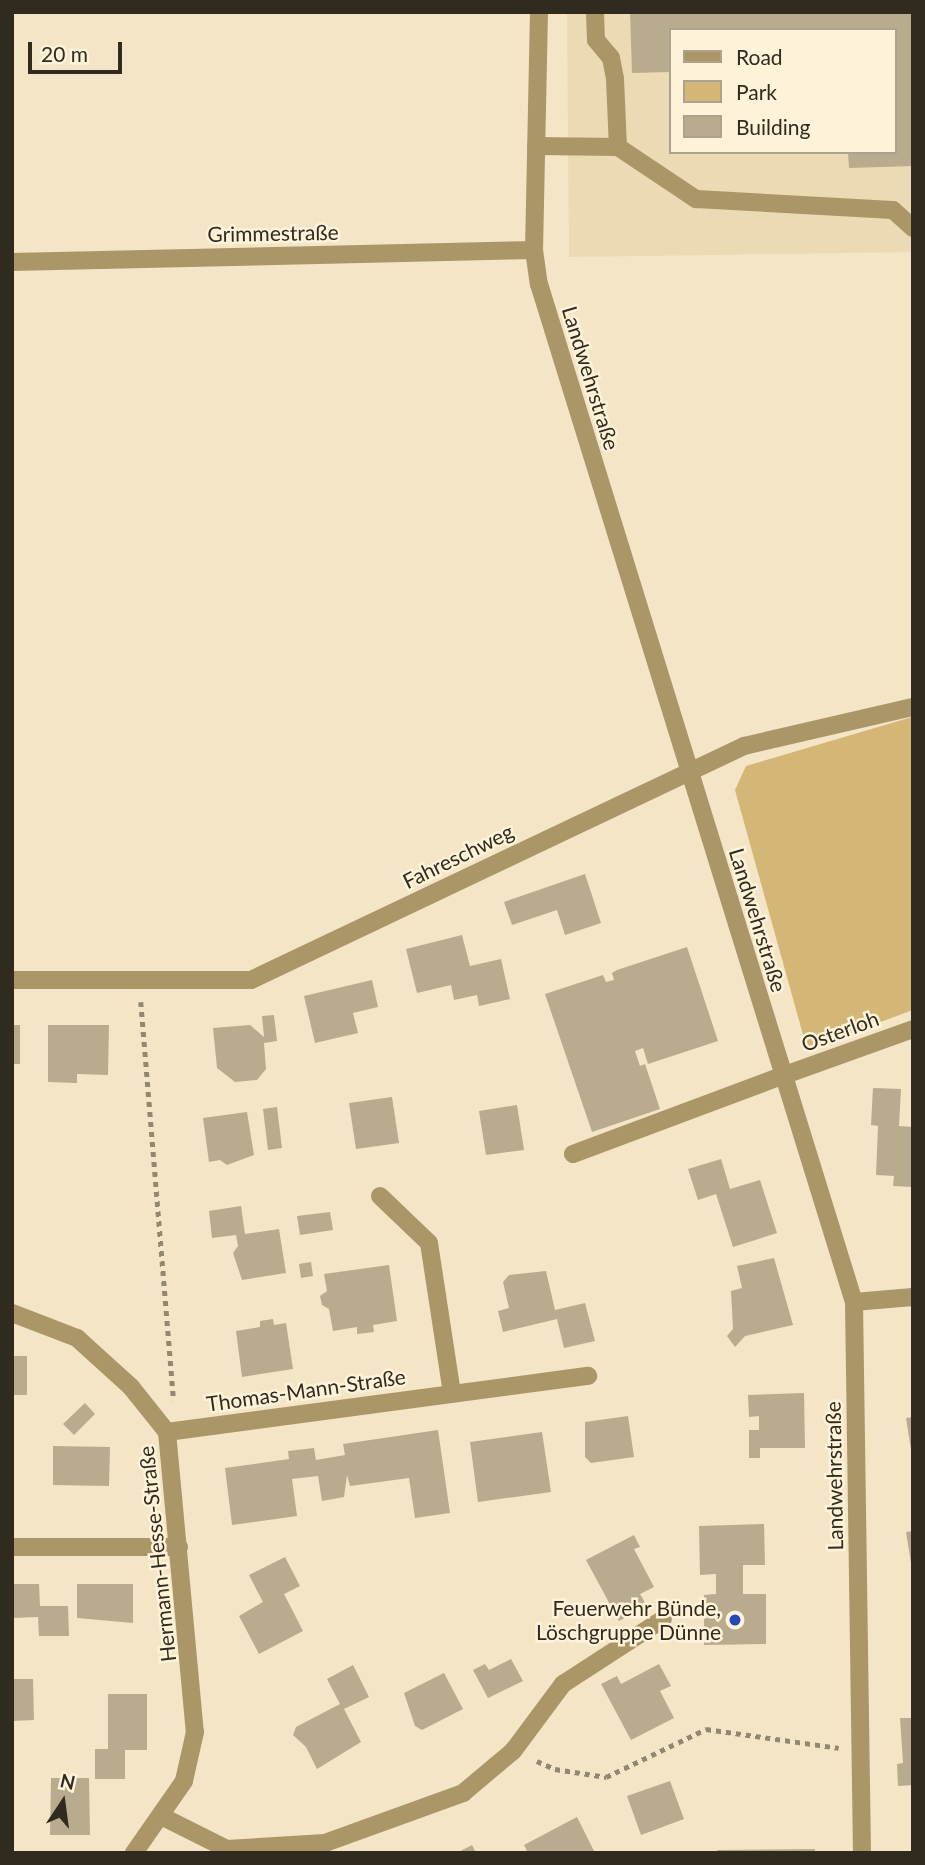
<!DOCTYPE html>
<meta charset="utf-8">
<style>
body{margin:0}
#map{position:relative;width:925px;height:1865px;overflow:hidden;background:#f3e5c6;font-family:Lato,sans-serif}
div>[style]{position:absolute}
[style*='--x']{left:calc(var(--x)*1px);top:calc(var(--y)*1px);width:calc(var(--w)*1px);rotate:calc(var(--a)*1deg)}
.built>*{inset:0;background:#ebdab4}
.green>*{inset:0;background:#d4b777}
.building>*{inset:0;background:#b9ab8e}
.path>*{height:4.5px;margin-top:-2.25px;transform-origin:0;background:repeating-linear-gradient(90deg,#918872 0 5px,transparent 0 10px)}
.service>*{height:18px;margin:-9px;padding:0 9px;transform-origin:9px;border-radius:9px;background:#ab9667}
.minor>*{height:18px;margin:-9px;padding:0 9px;transform-origin:9px;border-radius:9px;background:#ab9667}
.dots>*{width:19px;height:19px;translate:-50% -50%;box-sizing:border-box;border:4px solid #fef2d9;border-radius:50%}
span{translate:-50% -50%;white-space:nowrap;text-align:center;line-height:1.15;-webkit-text-stroke:5px #fef2d9;paint-order:stroke}
.street-label{font-size:21px;color:#312b1f}
.poi-label{font-size:21px;color:#312b1f}
.right{translate:-100% -50%;text-align:right}
.frame{position:absolute;inset:0;border:14px solid #312b1f;pointer-events:none}
.legend{position:absolute;left:669px;top:28px;width:228px;height:126px;box-sizing:border-box;background:#fef2d9;border:2px solid #aca28f;margin:0;padding:9px 12px;list-style:none;font-size:21px;color:#312b1f}
.legend li{display:flex;align-items:center;gap:14px;height:35px}
.legend b{width:35px;border:2px solid #aca28f}
.north{position:absolute;left:28px;top:1767px;width:70px;height:70px;-webkit-text-stroke:5px #fef2d9;paint-order:stroke;rotate:13deg;font-size:19px;font-weight:700;line-height:28px;text-align:center;color:#312b1f}
.north::after{content:'';display:block;margin:auto;width:24px;height:32px;background:#312b1f;clip-path:polygon(50% 0,100% 100%,50% 72%,0 100%)}
.scale{position:absolute;left:28px;top:42px;width:94px;height:32px;box-sizing:border-box;border:4px solid #312b1f;border-top:0;padding-left:9px;font-size:21px;line-height:24px;white-space:nowrap;color:#312b1f;-webkit-text-stroke:5px #fef2d9;paint-order:stroke}
</style>
<div id="map">
<div class="built">
<div style="clip-path:polygon(evenodd,567px 12px,913px 12px,913px 252px,569px 257px,567px 12px,671px 30px,895px 30px,895px 152px,671px 152px,671px 30px)"></div>
</div>
<div class="green">
<div style="clip-path:polygon(912px 717px,913px 1010px,807px 1049px,735px 790px,746px 766px)"></div>
</div>
<div class="building">
<div style="clip-path:polygon(630px 12px,913px 12px,913px 166px,849px 168px,848px 152px,895px 152px,895px 30px,671px 30px,671px 72px,632px 73px)"></div>
<div style="clip-path:polygon(585px 874px,601px 923px,565px 935px,557px 910px,512px 925px,504px 902px)"></div>
<div style="clip-path:polygon(462px 935px,470px 966px,501px 959px,510px 999px,479px 1006px,477px 995px,454px 1000px,451px 985px,417px 993px,406px 949px)"></div>
<div style="clip-path:polygon(687px 947px,718px 1041px,648px 1064px,643px 1048px,635px 1051px,640px 1066px,645px 1064px,660px 1109px,592px 1132px,545px 994px,603px 975px,606px 982px,614px 980px,612px 973px,617px 970px)"></div>
<div style="clip-path:polygon(372px 980px,378px 1007px,353px 1013px,358px 1033px,315px 1043px,304px 996px)"></div>
<div style="clip-path:polygon(274px 1015px,277px 1041px,264px 1043px,266px 1069px,257px 1080px,235px 1082px,217px 1068px,213px 1028px,250px 1025px,264px 1037px,262px 1016px)"></div>
<div style="clip-path:polygon(12px 1025px,20px 1025px,20px 1064px,12px 1064px)"></div>
<div style="clip-path:polygon(48px 1025px,109px 1025px,108px 1075px,77px 1074px,77px 1083px,48px 1082px)"></div>
<div style="clip-path:polygon(873px 1088px,901px 1089px,899px 1126px,913px 1127px,913px 1187px,893px 1186px,894px 1176px,876px 1175px,878px 1126px,871px 1125px)"></div>
<div style="clip-path:polygon(392px 1097px,399px 1143px,356px 1149px,349px 1103px)"></div>
<div style="clip-path:polygon(517px 1105px,524px 1150px,486px 1155px,479px 1111px)"></div>
<div style="clip-path:polygon(277px 1107px,282px 1148px,268px 1150px,263px 1109px)"></div>
<div style="clip-path:polygon(247px 1112px,254px 1155px,227px 1165px,220px 1160px,209px 1162px,203px 1118px)"></div>
<div style="clip-path:polygon(721px 1159px,730px 1189px,760px 1180px,777px 1233px,733px 1247px,716px 1194px,698px 1200px,688px 1169px)"></div>
<div style="clip-path:polygon(241px 1206px,245px 1234px,279px 1229px,286px 1273px,242px 1280px,233px 1253px,238px 1246px,236px 1235px,212px 1238px,209px 1211px)"></div>
<div style="clip-path:polygon(330px 1212px,333px 1230px,300px 1235px,297px 1216px)"></div>
<div style="clip-path:polygon(774px 1258px,793px 1325px,745px 1336px,735px 1347px,727px 1336px,733px 1329px,731px 1291px,742px 1288px,737px 1266px)"></div>
<div style="clip-path:polygon(311px 1262px,313px 1276px,301px 1278px,299px 1264px)"></div>
<div style="clip-path:polygon(389px 1265px,397px 1321px,373px 1325px,374px 1332px,357px 1334px,357px 1327px,333px 1331px,329px 1309px,322px 1305px,320px 1296px,327px 1291px,324px 1274px)"></div>
<div style="clip-path:polygon(546px 1271px,555px 1310px,585px 1303px,595px 1341px,564px 1348px,557px 1319px,503px 1332px,498px 1311px,509px 1308px,503px 1282px,509px 1275px)"></div>
<div style="clip-path:polygon(273px 1319px,274px 1325px,286px 1323px,293px 1369px,242px 1377px,236px 1331px,260px 1327px,260px 1321px)"></div>
<div style="clip-path:polygon(12px 1356px,27px 1356px,27px 1395px,12px 1395px)"></div>
<div style="clip-path:polygon(804px 1393px,805px 1448px,760px 1448px,760px 1458px,749px 1458px,749px 1430px,759px 1430px,759px 1416px,749px 1417px,748px 1395px)"></div>
<div style="clip-path:polygon(85px 1403px,95px 1414px,74px 1435px,63px 1424px)"></div>
<div style="clip-path:polygon(628px 1416px,634px 1457px,591px 1463px,585px 1457px,585px 1422px)"></div>
<div style="clip-path:polygon(913px 1417px,913px 1450px,911px 1450px,906px 1418px)"></div>
<div style="clip-path:polygon(438px 1430px,450px 1513px,415px 1518px,409px 1478px,350px 1486px,347px 1475px,344px 1497px,322px 1501px,318px 1476px,292px 1479px,297px 1516px,232px 1525px,225px 1468px,289px 1459px,288px 1451px,314px 1448px,316px 1460px,345px 1455px,343px 1444px)"></div>
<div style="clip-path:polygon(542px 1432px,551px 1492px,478px 1502px,470px 1442px)"></div>
<div style="clip-path:polygon(53px 1446px,110px 1447px,109px 1486px,53px 1485px)"></div>
<div style="clip-path:polygon(764px 1524px,765px 1565px,743px 1565px,743px 1594px,766px 1594px,766px 1644px,704px 1645px,704px 1595px,716px 1594px,716px 1574px,700px 1575px,699px 1526px)"></div>
<div style="clip-path:polygon(913px 1531px,913px 1563px,911px 1563px,906px 1532px)"></div>
<div style="clip-path:polygon(634px 1535px,640px 1547px,634px 1549px,654px 1587px,640px 1594px,647px 1606px,619px 1621px,586px 1560px)"></div>
<div style="clip-path:polygon(285px 1557px,300px 1586px,284px 1594px,303px 1631px,259px 1654px,239px 1616px,263px 1602px,249px 1575px)"></div>
<div style="clip-path:polygon(12px 1584px,39px 1584px,40px 1606px,68px 1606px,69px 1636px,39px 1636px,38px 1617px,12px 1618px)"></div>
<div style="clip-path:polygon(77px 1584px,133px 1584px,133px 1623px,77px 1618px)"></div>
<div style="clip-path:polygon(511px 1659px,523px 1681px,488px 1698px,473px 1670px,485px 1664px,489px 1670px)"></div>
<div style="clip-path:polygon(659px 1664px,671px 1686px,660px 1691px,674px 1718px,631px 1740px,601px 1684px,617px 1676px,621px 1684px)"></div>
<div style="clip-path:polygon(353px 1665px,369px 1697px,344px 1709px,361px 1742px,317px 1769px,306px 1747px,293px 1735px,296px 1727px,340px 1704px,327px 1679px)"></div>
<div style="clip-path:polygon(444px 1673px,463px 1709px,422px 1730px,415px 1726px,404px 1693px)"></div>
<div style="clip-path:polygon(12px 1679px,33px 1679px,34px 1720px,12px 1721px)"></div>
<div style="clip-path:polygon(108px 1694px,147px 1694px,147px 1750px,125px 1750px,125px 1779px,95px 1779px,95px 1749px,108px 1749px)"></div>
<div style="clip-path:polygon(900px 1718px,913px 1718px,913px 1785px,898px 1786px,897px 1764px,903px 1763px)"></div>
<div style="clip-path:polygon(51px 1778px,89px 1778px,90px 1835px,50px 1835px)"></div>
<div style="clip-path:polygon(670px 1781px,684px 1819px,641px 1835px,627px 1796px)"></div>
<div style="clip-path:polygon(577px 1817px,595px 1853px,528px 1853px,524px 1845px)"></div>
<div style="clip-path:polygon(472px 1845px,476px 1853px,457px 1853px)"></div>
<div style="clip-path:polygon(815px 1849px,815px 1853px,717px 1853px,717px 1850px)"></div>
</div>
<div class="path">
<div style="--x:141;--y:1002;--w:400;--a:85.3"></div>
<div style="--x:537;--y:1761;--w:20;--a:24"></div>
<div style="--x:555;--y:1769;--w:52;--a:8.9"></div>
<div style="--x:606;--y:1777;--w:111;--a:-25.6"></div>
<div style="--x:706;--y:1729;--w:134;--a:8.1"></div>
</div>
<div class="service">
<div style="--x:595;--y:12;--w:28;--a:88"></div>
<div style="--x:596;--y:40;--w:23;--a:50"></div>
<div style="--x:611;--y:58;--w:21;--a:79"></div>
<div style="--x:615;--y:79;--w:68;--a:87.5"></div>
<div style="--x:618;--y:147;--w:94;--a:33.7"></div>
<div style="--x:696;--y:199;--w:197;--a:3.2"></div>
<div style="--x:893;--y:210;--w:27;--a:42"></div>
<div style="--x:536;--y:146;--w:82;--a:0.7"></div>
<div style="--x:573;--y:1154;--w:223;--a:-20.5"></div>
</div>
<div class="minor">
<div style="--x:539;--y:12;--w:238;--a:91.2"></div>
<div style="--x:534;--y:250;--w:34;--a:82"></div>
<div style="--x:539;--y:284;--w:1066;--a:72.81"></div>
<div style="--x:854;--y:1302;--w:551;--a:89.17"></div>
<div style="--x:12;--y:262;--w:522;--a:-1.32"></div>
<div style="--x:12;--y:980;--w:239;--a:0"></div>
<div style="--x:251;--y:980;--w:546;--a:-25.39"></div>
<div style="--x:744;--y:746;--w:173;--a:-13"></div>
<div style="--x:782;--y:1076;--w:139;--a:-19.7"></div>
<div style="--x:380;--y:1196;--w:68;--a:43.8"></div>
<div style="--x:429;--y:1243;--w:152;--a:81.3"></div>
<div style="--x:854;--y:1302;--w:59;--a:-4.8"></div>
<div style="--x:12;--y:1313;--w:70;--a:21"></div>
<div style="--x:77;--y:1338;--w:73;--a:42.2"></div>
<div style="--x:131;--y:1387;--w:58;--a:51.3"></div>
<div style="--x:167;--y:1432;--w:301;--a:84.7"></div>
<div style="--x:195;--y:1732;--w:50;--a:102.7"></div>
<div style="--x:184;--y:1781;--w:88;--a:124.8"></div>
<div style="--x:167;--y:1432;--w:425;--a:-7.6"></div>
<div style="--x:12;--y:1547;--w:167;--a:0"></div>
<div style="--x:163;--y:1817;--w:72;--a:26.6"></div>
<div style="--x:227;--y:1849;--w:98;--a:-3.5"></div>
<div style="--x:325;--y:1843;--w:147;--a:-19.9"></div>
<div style="--x:463;--y:1793;--w:65;--a:-40"></div>
<div style="--x:513;--y:1751;--w:84;--a:-53.3"></div>
<div style="--x:563;--y:1684;--w:119;--a:-33"></div>
</div>
<div class="dots">
<div style="left:735px;top:1620px;background:#2749b8"></div>
</div>
<div class="street-label">
<span style="left:273px;top:233px;rotate:-1deg">Grimmestraße</span>
<span style="left:591px;top:378px;rotate:73deg">Landwehrstraße</span>
<span style="left:458px;top:856px;rotate:-26deg">Fahreschweg</span>
<span style="left:758px;top:920px;rotate:73deg">Landwehrstraße</span>
<span style="left:840px;top:1031px;rotate:-20deg">Osterloh</span>
<span style="left:306px;top:1390px;rotate:-8deg">Thomas-Mann-Straße</span>
<span style="left:834px;top:1476px;rotate:-91deg">Landwehrstraße</span>
<span style="left:157px;top:1554px;rotate:-96deg">Hermann-Hesse-Straße</span>
</div>
<div class="poi-label">
<span class="right" style="left:721px;top:1620px">Feuerwehr Bünde,<br>Löschgruppe Dünne</span>
</div>
<div class="frame"></div>
<ul class="legend">
<li><b style="height:9px;background:#ab9667"></b>Road</li>
<li><b style="height:19px;background:#d4b777"></b>Park</li>
<li><b style="height:19px;background:#b9ab8e"></b>Building</li>
</ul>
<div class="north">N</div>
<div class="scale">20 m</div>
</div>
